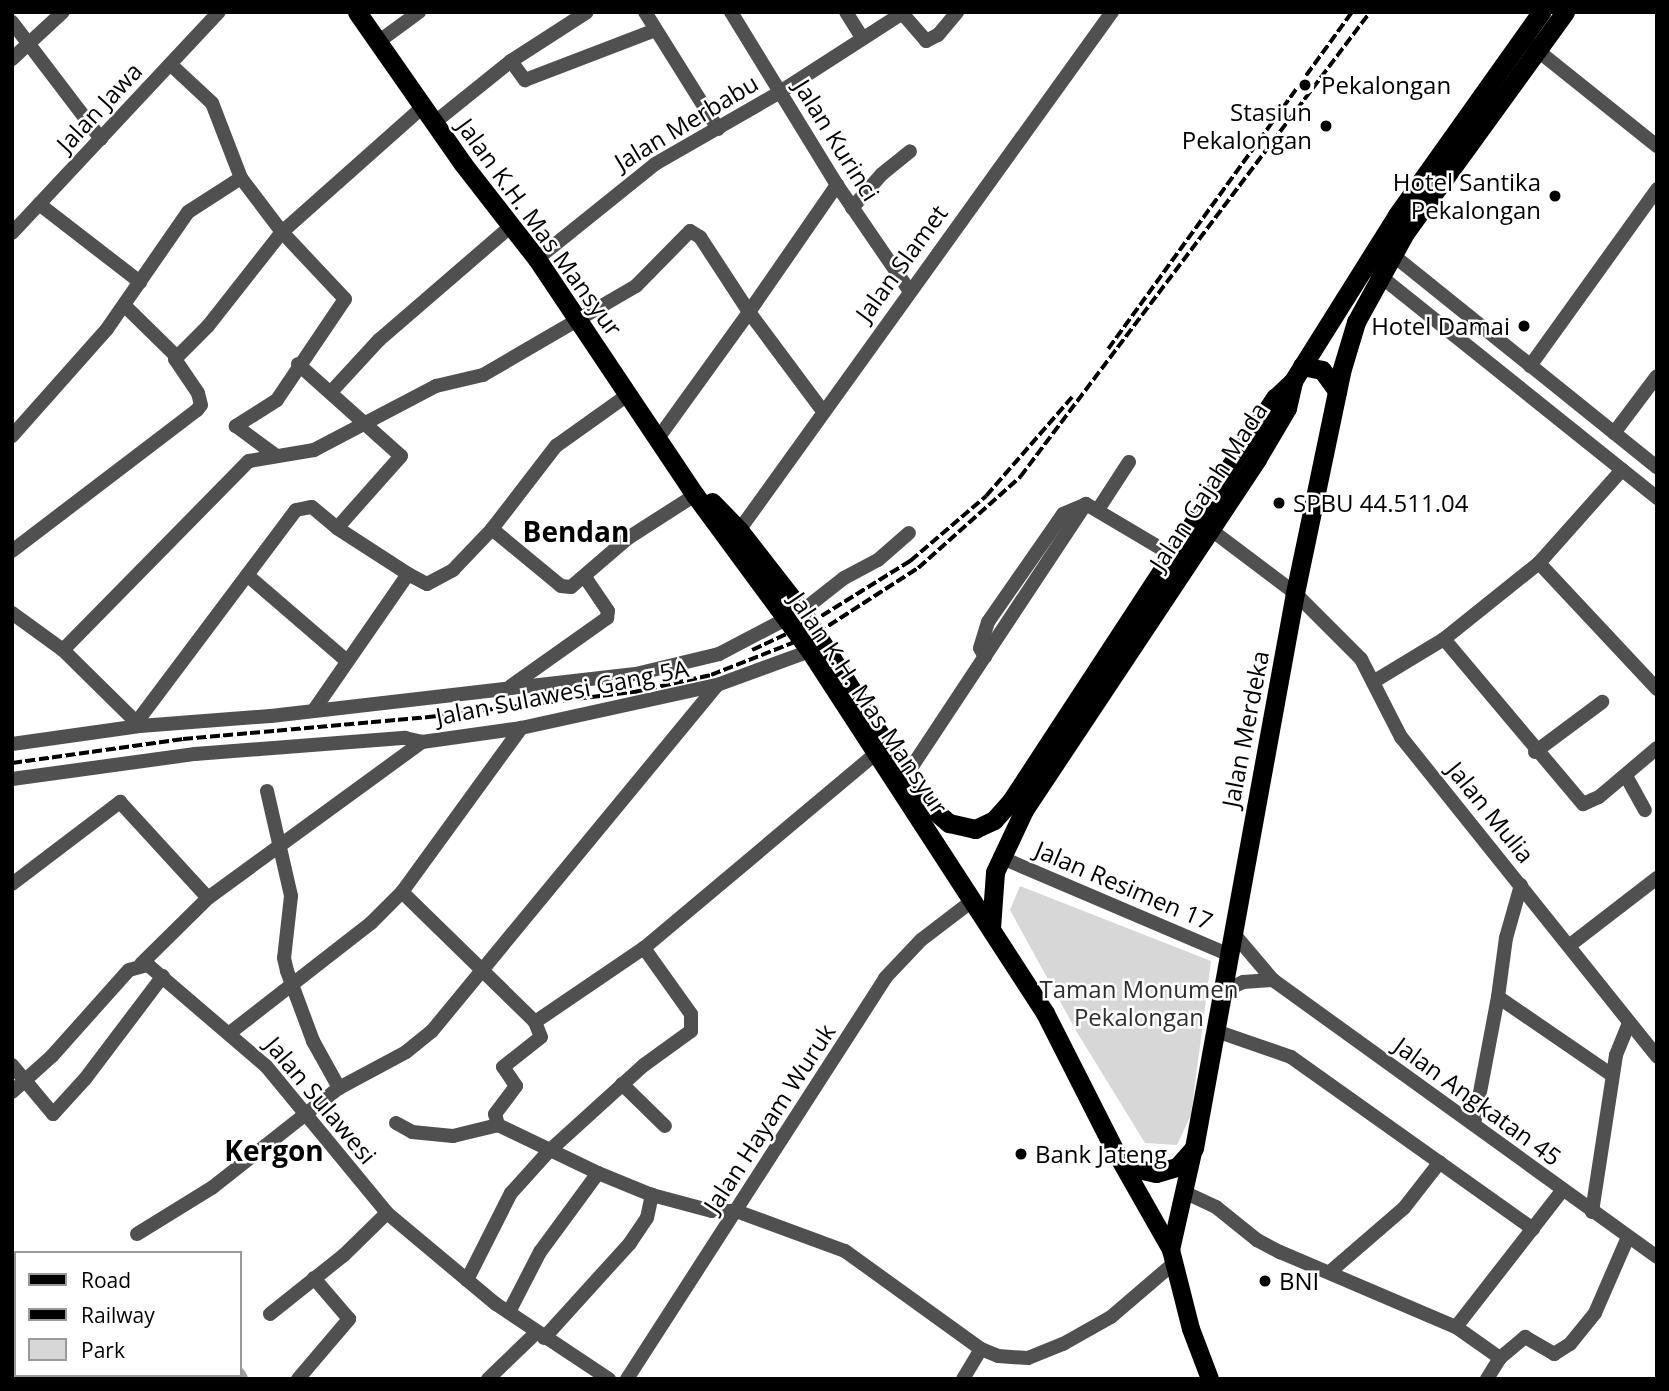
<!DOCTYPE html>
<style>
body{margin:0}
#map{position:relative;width:1669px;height:1391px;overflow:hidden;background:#fff;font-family:"Open Sans",sans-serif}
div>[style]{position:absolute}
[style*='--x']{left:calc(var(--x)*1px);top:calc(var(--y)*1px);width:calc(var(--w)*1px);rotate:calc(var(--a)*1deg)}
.green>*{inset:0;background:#d7d7d7}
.river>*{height:23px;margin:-11.5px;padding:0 11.5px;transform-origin:11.5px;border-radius:11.5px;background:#9e9e9e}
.minor>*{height:14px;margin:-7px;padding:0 7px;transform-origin:7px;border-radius:7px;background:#505050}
.tertiary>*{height:14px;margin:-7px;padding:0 7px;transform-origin:7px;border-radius:7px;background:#505050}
.primary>*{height:18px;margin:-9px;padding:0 9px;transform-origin:9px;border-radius:9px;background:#000}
.trunk>*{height:19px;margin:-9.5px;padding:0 9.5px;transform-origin:9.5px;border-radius:9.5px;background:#000}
.rail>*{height:3.5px;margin-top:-1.75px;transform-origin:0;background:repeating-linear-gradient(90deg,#000 0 10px,transparent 0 13.5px)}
.dots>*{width:19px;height:19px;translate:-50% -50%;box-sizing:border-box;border:4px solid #fff;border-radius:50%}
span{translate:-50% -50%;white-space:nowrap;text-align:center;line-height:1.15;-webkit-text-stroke:5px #fff;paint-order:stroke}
.poi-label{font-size:24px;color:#000}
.left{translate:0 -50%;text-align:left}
.right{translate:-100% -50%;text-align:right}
.street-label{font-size:24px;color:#000}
.park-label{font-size:24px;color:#2e2e2e}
.quarter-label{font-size:28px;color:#000;font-weight:700}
.frame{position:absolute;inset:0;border:14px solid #000;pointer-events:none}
.legend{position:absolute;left:14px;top:1251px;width:228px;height:126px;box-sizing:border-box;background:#fff;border:2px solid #999;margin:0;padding:9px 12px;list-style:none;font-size:21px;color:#000}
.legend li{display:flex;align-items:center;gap:14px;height:35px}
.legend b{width:35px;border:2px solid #999}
</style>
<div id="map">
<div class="green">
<div style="clip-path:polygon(1020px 886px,1211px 961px,1191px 1115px,1177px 1145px,1145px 1143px,1078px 1034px,1010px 910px)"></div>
</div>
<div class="river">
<div style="--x:12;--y:1278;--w:4;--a:0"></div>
<div style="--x:233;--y:1375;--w:5;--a:53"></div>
</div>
<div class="minor">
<div style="--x:645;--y:12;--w:138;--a:58"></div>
<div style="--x:846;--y:12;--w:31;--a:58"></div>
<div style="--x:902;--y:13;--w:37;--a:49"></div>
<div style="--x:926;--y:41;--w:13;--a:-27"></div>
<div style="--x:938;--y:35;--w:30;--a:-50"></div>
<div style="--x:12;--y:22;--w:147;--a:52.7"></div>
<div style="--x:378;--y:42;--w:51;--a:-36.2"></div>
<div style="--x:1532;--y:46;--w:160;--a:38.7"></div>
<div style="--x:12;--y:59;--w:69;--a:-42.7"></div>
<div style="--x:511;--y:61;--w:24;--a:54"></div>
<div style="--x:525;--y:80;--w:139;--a:-21"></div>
<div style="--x:435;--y:122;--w:97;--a:-38.8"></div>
<div style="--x:511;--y:61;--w:90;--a:-32.8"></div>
<div style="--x:241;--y:178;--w:68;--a:52.8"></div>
<div style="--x:282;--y:232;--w:92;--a:46.8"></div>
<div style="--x:345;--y:299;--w:122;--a:124"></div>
<div style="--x:277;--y:400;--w:49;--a:147.6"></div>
<div style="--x:236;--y:426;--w:49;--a:36.6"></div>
<div style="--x:39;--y:204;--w:128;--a:37.7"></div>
<div style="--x:852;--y:208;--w:45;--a:-48.6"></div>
<div style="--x:882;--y:174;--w:36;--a:-39"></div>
<div style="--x:12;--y:233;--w:303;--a:-46.9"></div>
<div style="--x:537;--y:259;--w:151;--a:-38.8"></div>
<div style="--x:655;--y:164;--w:144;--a:-29.9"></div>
<div style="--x:780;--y:92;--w:148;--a:-32.8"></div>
<div style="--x:124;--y:305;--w:74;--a:44.5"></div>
<div style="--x:298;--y:364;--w:138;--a:41.8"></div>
<div style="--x:401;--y:456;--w:96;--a:131.6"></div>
<div style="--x:337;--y:528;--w:85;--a:32.9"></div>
<div style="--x:1530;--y:366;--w:218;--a:-54.3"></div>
<div style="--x:331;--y:392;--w:71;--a:-47.3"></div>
<div style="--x:379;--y:340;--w:174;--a:-40.8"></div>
<div style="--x:1614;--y:433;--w:71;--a:-53"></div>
<div style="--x:12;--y:436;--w:143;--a:-48.4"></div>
<div style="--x:107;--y:329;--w:142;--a:-55.3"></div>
<div style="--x:188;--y:212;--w:63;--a:-32.7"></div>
<div style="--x:241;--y:178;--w:80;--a:-111.1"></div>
<div style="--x:212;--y:103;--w:57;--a:-137.1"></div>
<div style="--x:659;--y:437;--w:154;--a:-54.2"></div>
<div style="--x:749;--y:312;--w:122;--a:53.3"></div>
<div style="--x:1099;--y:508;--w:55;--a:-56.9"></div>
<div style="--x:492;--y:529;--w:89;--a:39.6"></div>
<div style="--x:561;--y:586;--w:10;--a:6"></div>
<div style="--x:571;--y:587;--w:75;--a:-40.7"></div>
<div style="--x:628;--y:538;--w:80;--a:-32.7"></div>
<div style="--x:1210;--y:529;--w:106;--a:37"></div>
<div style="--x:1295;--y:593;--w:93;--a:45"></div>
<div style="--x:1361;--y:659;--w:88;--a:62.9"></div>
<div style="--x:1401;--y:737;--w:410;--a:51.3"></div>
<div style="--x:12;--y:551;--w:233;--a:-37.3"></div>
<div style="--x:197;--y:410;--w:6;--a:-51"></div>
<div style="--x:201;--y:405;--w:12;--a:-104"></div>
<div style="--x:198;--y:393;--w:41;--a:-124.1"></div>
<div style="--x:175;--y:359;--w:47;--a:-45"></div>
<div style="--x:208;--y:326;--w:120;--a:-51.8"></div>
<div style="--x:282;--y:232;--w:190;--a:-41.6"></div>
<div style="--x:1539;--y:563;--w:173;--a:46.9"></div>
<div style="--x:247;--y:575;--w:132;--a:40.7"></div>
<div style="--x:802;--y:611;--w:53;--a:-38.2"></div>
<div style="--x:844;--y:578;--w:38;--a:-28"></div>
<div style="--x:878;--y:560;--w:41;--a:-41.1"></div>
<div style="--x:12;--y:613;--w:63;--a:36"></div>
<div style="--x:63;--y:650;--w:108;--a:44.6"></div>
<div style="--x:1444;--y:639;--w:216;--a:49.9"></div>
<div style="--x:1583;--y:804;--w:17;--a:-24"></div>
<div style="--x:1599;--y:797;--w:76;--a:-40.2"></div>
<div style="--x:63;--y:650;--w:265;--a:-45.5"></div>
<div style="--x:249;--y:461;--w:66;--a:-9.6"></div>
<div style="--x:314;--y:450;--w:138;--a:-27.7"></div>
<div style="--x:436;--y:386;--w:48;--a:-13.2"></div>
<div style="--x:483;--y:375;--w:177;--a:-30.2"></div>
<div style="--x:636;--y:286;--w:77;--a:-45.5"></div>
<div style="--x:690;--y:231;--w:12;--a:31"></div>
<div style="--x:700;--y:237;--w:90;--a:56.8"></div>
<div style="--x:749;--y:312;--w:155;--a:-55.3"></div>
<div style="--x:985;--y:657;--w:10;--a:-119"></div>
<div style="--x:980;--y:648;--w:27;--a:-73"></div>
<div style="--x:988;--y:622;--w:131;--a:-55.2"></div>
<div style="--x:1063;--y:514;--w:25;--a:-23"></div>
<div style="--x:1373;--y:682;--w:83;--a:-31.2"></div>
<div style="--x:1444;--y:639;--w:122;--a:-38.7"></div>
<div style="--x:1539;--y:563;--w:125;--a:-48.3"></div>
<div style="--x:511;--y:686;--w:118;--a:-35.3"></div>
<div style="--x:607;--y:618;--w:7;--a:-82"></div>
<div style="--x:608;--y:611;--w:41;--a:-124.1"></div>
<div style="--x:314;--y:710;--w:165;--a:-55.3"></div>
<div style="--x:408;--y:574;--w:21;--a:28"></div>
<div style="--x:427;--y:584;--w:30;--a:-28"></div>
<div style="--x:453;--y:570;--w:57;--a:-46.4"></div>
<div style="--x:492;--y:529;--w:105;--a:-52.4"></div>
<div style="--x:556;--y:446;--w:90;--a:-35.5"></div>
<div style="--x:136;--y:723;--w:266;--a:-53.1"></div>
<div style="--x:296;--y:510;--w:16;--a:-11"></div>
<div style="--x:312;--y:507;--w:33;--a:40"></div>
<div style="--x:12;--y:744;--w:129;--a:-8"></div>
<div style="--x:140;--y:726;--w:131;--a:-4.4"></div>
<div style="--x:271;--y:716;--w:371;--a:-6.6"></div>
<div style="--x:640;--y:673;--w:81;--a:-13.5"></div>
<div style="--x:719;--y:654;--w:76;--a:-27.6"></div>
<div style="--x:1535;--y:752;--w:84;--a:-36.7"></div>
<div style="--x:907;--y:774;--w:324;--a:-56.5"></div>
<div style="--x:1086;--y:504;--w:100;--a:30.7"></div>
<div style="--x:1626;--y:776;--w:39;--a:61"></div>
<div style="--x:12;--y:779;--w:185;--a:-7.8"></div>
<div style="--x:195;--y:754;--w:211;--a:-4.4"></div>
<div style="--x:405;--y:738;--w:17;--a:13"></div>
<div style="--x:267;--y:791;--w:108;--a:77.1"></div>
<div style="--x:291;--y:896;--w:62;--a:96.4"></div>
<div style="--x:284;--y:958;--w:13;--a:77"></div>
<div style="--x:287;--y:971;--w:75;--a:69.6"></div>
<div style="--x:313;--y:1041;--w:54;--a:61"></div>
<div style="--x:1000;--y:857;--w:250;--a:23.1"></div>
<div style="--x:12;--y:884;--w:136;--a:-37.2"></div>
<div style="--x:120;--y:802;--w:130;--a:47.5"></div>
<div style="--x:402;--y:892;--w:186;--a:44.3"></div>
<div style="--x:1570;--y:945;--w:110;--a:-37.6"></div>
<div style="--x:141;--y:964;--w:94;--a:-44.6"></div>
<div style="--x:208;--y:898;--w:265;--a:-36.1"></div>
<div style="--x:422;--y:742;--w:100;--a:-8"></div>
<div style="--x:521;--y:728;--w:201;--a:-12.4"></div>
<div style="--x:717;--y:685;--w:99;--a:-20.1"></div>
<div style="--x:1498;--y:997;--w:60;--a:-82.3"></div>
<div style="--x:1506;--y:938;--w:55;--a:-74.2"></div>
<div style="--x:1216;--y:1031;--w:79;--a:19.1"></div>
<div style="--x:1291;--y:1057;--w:297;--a:35.4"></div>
<div style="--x:231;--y:1032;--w:177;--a:-37.9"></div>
<div style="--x:371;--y:923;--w:44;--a:-45"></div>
<div style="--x:402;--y:892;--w:203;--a:-54"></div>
<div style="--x:12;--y:1065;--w:64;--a:50.1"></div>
<div style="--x:53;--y:1114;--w:47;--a:-47.6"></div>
<div style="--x:85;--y:1079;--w:129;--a:-52.9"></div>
<div style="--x:622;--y:1084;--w:60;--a:44.3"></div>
<div style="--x:12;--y:1092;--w:54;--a:-42"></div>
<div style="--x:52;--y:1056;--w:115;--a:-48.2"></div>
<div style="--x:129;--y:970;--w:20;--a:-15"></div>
<div style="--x:148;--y:965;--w:155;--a:40.6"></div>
<div style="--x:266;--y:1066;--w:190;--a:50.5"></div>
<div style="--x:387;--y:1213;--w:142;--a:39.9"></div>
<div style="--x:496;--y:1304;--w:136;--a:33.6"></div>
<div style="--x:396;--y:1123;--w:18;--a:29"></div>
<div style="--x:412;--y:1132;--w:41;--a:5.6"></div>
<div style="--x:453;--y:1136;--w:46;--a:-13.7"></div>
<div style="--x:498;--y:1125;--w:111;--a:25.6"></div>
<div style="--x:1474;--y:1124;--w:129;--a:-79.3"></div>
<div style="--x:1498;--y:997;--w:138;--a:34.4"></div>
<div style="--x:498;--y:1125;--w:11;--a:-105"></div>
<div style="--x:495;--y:1114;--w:35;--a:-53"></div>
<div style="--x:516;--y:1086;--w:23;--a:-124"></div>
<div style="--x:503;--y:1067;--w:48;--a:-38.3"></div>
<div style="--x:541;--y:1037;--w:16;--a:-112"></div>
<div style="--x:535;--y:1022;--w:132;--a:-34.2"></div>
<div style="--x:644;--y:948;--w:302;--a:-40"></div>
<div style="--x:1184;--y:1192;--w:35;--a:25"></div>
<div style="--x:1216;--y:1207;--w:53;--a:38.8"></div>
<div style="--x:1257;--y:1240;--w:26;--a:28"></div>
<div style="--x:1280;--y:1252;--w:191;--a:23.1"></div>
<div style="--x:1456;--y:1327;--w:54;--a:35.2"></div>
<div style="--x:1500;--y:1358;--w:25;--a:122"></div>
<div style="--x:1592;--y:1212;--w:159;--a:-81.3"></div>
<div style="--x:1616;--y:1055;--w:35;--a:-68"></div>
<div style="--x:137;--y:1234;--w:89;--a:-31.7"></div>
<div style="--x:213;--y:1187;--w:160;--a:-38.2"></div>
<div style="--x:339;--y:1088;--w:76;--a:-28.2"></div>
<div style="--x:406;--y:1052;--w:33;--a:-39"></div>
<div style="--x:432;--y:1031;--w:448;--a:-50.5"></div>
<div style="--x:1331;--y:1271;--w:96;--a:-40.8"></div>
<div style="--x:1404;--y:1208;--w:58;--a:-52"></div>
<div style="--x:467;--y:1280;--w:97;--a:-63.2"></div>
<div style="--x:511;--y:1193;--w:55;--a:-47.9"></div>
<div style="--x:548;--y:1152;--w:130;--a:-42.2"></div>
<div style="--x:644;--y:1065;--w:58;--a:-35.9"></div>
<div style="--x:691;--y:1031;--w:17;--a:-90"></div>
<div style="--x:691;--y:1014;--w:81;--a:-125.5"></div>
<div style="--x:509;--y:1312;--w:68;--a:-62.7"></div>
<div style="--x:540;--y:1252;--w:98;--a:-53.7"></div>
<div style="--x:598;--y:1173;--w:58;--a:22.2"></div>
<div style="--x:652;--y:1195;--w:62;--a:14.9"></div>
<div style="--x:712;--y:1211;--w:24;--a:0"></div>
<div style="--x:736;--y:1211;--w:116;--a:20.2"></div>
<div style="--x:845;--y:1251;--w:168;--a:35.8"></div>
<div style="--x:981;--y:1349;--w:18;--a:22"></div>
<div style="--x:998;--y:1356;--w:30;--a:4"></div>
<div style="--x:1028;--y:1358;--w:38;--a:-22"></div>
<div style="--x:1063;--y:1344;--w:55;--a:-29.4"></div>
<div style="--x:1111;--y:1317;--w:83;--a:-40.6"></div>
<div style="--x:270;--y:1314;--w:95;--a:-38.6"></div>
<div style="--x:344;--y:1255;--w:60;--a:-44.3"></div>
<div style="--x:1456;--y:1327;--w:172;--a:-52.1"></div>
<div style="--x:544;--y:1338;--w:128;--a:-47.8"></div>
<div style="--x:630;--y:1243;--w:30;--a:-56"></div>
<div style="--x:647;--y:1218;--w:24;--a:-78"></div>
<div style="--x:1500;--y:1358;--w:33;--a:-40"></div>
<div style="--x:1525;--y:1337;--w:34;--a:30"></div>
<div style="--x:1554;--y:1354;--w:19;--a:-32"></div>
<div style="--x:1570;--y:1344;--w:40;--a:-51"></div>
<div style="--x:1595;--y:1313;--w:83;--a:-66.5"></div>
<div style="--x:298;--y:1379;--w:79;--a:-49.6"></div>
<div style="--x:349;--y:1319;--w:54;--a:-130.5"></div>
<div style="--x:488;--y:1379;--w:66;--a:-43.8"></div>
<div style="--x:963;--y:1379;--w:35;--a:-59"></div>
</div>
<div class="tertiary">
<div style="--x:731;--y:12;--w:203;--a:58.5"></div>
<div style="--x:837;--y:185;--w:127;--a:55.6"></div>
<div style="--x:1388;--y:251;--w:345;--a:38.8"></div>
<div style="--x:1374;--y:271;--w:363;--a:38.7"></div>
<div style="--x:735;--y:536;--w:646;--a:-54.27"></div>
<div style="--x:1234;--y:934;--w:60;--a:49.7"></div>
<div style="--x:1273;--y:980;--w:473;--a:35.8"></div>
<div style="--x:1223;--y:991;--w:22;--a:-24"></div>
<div style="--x:1243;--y:982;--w:30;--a:-4"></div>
<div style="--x:627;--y:1379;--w:477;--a:-57.2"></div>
<div style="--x:885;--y:978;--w:52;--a:-46.5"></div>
<div style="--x:921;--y:940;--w:64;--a:-37.4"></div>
</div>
<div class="primary">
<div style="--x:1116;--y:1153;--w:112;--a:60.4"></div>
<div style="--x:1171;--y:1250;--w:81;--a:75.8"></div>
<div style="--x:1191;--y:1329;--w:53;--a:69.2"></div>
<div style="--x:1171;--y:1250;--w:105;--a:-77.3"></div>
</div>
<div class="trunk">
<div style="--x:357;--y:12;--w:185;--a:55.1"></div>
<div style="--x:463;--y:164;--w:120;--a:52.1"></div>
<div style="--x:537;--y:259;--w:284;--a:56.2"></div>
<div style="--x:695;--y:495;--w:194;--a:53.6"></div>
<div style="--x:810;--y:651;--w:432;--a:57"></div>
<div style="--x:1045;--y:1013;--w:157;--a:63.1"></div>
<div style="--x:1116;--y:1153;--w:31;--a:33"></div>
<div style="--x:1142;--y:1170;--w:14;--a:12"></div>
<div style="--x:1156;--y:1173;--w:22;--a:-16"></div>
<div style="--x:1177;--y:1167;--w:25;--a:-48"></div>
<div style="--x:1194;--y:1148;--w:564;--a:-79.69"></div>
<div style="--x:1295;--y:593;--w:226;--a:-78.2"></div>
<div style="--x:1341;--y:372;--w:52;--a:-73.3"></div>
<div style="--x:1356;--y:322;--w:102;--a:-61.2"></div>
<div style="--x:1405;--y:233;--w:273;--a:-54.1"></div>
<div style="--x:1302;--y:366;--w:20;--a:11"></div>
<div style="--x:1322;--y:370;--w:26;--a:54"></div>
<div style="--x:712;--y:502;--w:39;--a:46"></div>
<div style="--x:739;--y:530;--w:103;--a:52.1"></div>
<div style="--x:802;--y:611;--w:222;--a:57.7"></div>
<div style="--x:921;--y:799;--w:37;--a:41"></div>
<div style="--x:949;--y:823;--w:27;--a:13"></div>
<div style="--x:975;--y:829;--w:21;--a:-25"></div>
<div style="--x:994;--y:820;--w:25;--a:-48"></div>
<div style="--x:1011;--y:801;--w:482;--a:-56.8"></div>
<div style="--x:1275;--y:398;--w:25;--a:-43"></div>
<div style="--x:991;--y:928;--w:56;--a:-85.9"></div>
<div style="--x:995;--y:872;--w:68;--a:-64.9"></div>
<div style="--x:1024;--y:810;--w:421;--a:-56.4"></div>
<div style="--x:1257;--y:459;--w:59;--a:-59.5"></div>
<div style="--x:1287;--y:408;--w:28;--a:-77"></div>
<div style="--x:1293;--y:381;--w:196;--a:-57.9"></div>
<div style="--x:1397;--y:215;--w:249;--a:-54.6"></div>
</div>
<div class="rail">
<div style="--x:1108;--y:349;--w:416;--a:-54.1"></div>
<div style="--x:752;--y:650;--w:64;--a:-25"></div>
<div style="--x:810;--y:623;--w:118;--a:-31.8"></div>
<div style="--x:910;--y:561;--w:100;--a:-40.5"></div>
<div style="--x:986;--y:496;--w:131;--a:-49"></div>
<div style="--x:12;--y:763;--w:173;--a:-8"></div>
<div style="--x:183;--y:739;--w:247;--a:-5.1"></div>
<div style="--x:429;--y:717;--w:207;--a:-7"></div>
<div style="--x:634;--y:692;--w:79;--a:-12.4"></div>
<div style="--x:711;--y:675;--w:114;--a:-21.6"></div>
<div style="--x:817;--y:633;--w:120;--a:-32.8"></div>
<div style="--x:918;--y:568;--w:137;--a:-41.7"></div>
<div style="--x:1020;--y:477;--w:582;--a:-53.03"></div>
</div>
<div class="dots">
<div style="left:1305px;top:85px;background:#000"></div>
<div style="left:1326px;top:126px;background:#000"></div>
<div style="left:1555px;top:196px;background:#000"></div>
<div style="left:1524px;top:326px;background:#000"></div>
<div style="left:1279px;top:503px;background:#000"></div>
<div style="left:1021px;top:1154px;background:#000"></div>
<div style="left:1265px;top:1281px;background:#000"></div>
</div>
<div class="poi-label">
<span class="left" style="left:1321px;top:85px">Pekalongan</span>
<span class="right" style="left:1312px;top:126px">Stasiun<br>Pekalongan</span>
<span class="right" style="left:1541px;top:196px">Hotel Santika<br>Pekalongan</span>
<span class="right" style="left:1510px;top:326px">Hotel Damai</span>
<span class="left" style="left:1293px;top:503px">SPBU 44.511.04</span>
<span class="left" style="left:1035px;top:1154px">Bank Jateng</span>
<span class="left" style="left:1279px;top:1281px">BNI</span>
</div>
<div class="street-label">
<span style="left:99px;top:107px;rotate:-47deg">Jalan Jawa</span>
<span style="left:686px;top:122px;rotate:-31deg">Jalan Merbabu</span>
<span style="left:837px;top:140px;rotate:58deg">Jalan Kurinci</span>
<span style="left:540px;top:227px;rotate:54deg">Jalan K.H. Mas Mansyur</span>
<span style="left:901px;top:263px;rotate:-54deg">Jalan Slamet</span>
<span style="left:1208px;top:486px;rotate:-57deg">Jalan Gajah Mada</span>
<span style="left:562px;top:692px;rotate:-11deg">Jalan Sulawesi Gang 5A</span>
<span style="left:869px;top:703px;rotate:56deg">Jalan K.H. Mas Mansyur</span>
<span style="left:1245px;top:729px;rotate:-79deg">Jalan Merdeka</span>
<span style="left:1491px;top:812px;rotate:51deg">Jalan Mulia</span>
<span style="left:1124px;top:885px;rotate:23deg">Jalan Resimen 17</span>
<span style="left:321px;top:1100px;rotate:50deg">Jalan Sulawesi</span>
<span style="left:1478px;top:1101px;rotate:36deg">Jalan Angkatan 45</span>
<span style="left:769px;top:1118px;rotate:-57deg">Jalan Hayam Wuruk</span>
</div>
<div class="park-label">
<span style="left:1139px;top:1003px">Taman Monumen<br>Pekalongan</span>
</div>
<div class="quarter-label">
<span style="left:576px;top:531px">Bendan</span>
<span style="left:274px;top:1150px">Kergon</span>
</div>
<div class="frame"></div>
<ul class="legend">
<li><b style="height:9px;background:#000"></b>Road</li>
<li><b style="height:9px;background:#000"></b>Railway</li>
<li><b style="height:19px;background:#d7d7d7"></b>Park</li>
</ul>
</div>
